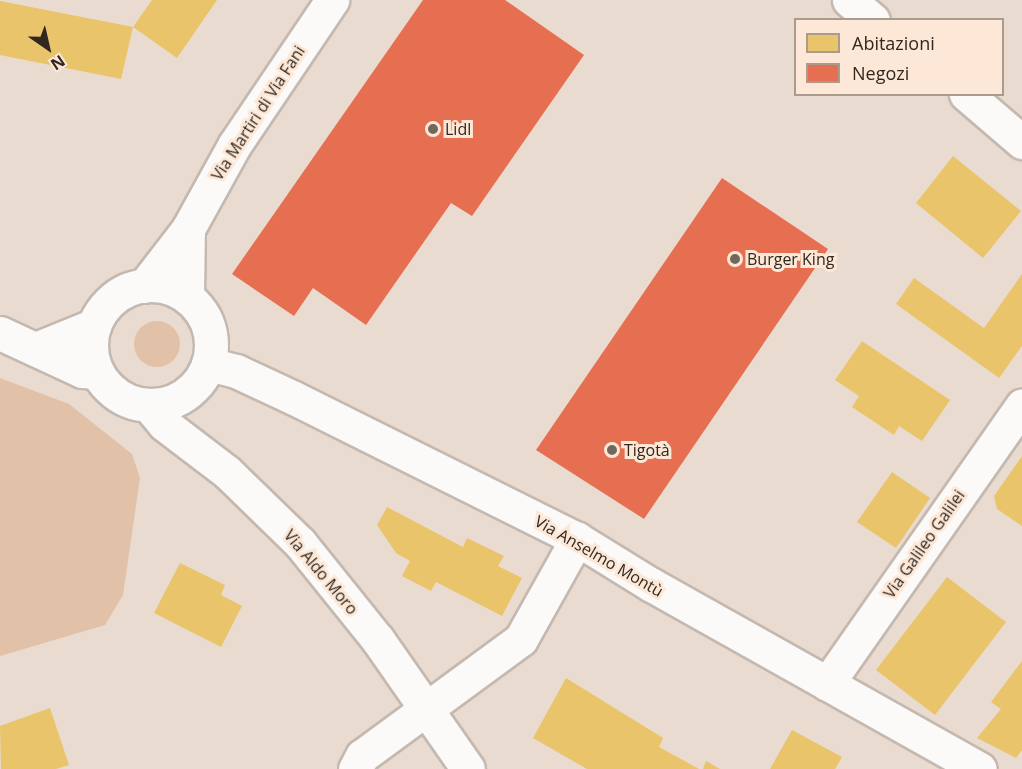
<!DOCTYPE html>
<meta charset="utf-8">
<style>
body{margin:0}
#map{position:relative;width:1022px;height:769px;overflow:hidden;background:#eadbd0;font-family:"Open Sans",sans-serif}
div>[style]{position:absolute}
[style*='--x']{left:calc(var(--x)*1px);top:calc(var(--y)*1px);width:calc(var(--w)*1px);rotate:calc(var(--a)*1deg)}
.green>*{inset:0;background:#e1c1a7}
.round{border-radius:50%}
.homes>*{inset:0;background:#e9c46a}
.shops>*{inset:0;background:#e76f51}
.roads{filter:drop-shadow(2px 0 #c4b9b0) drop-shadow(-2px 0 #c4b9b0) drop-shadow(0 2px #c4b9b0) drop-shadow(0 -2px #c4b9b0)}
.minor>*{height:33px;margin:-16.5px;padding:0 16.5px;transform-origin:16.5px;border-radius:16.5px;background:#fcfaf8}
.tertiary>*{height:33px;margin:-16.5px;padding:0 16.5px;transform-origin:16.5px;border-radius:16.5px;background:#fcfaf8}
.tertiary>.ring{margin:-16.5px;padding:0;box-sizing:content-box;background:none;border:33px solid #fcfaf8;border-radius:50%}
.dots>*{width:16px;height:16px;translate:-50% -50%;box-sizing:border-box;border:3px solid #fde8d7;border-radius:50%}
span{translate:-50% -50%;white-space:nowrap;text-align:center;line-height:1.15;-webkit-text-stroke:6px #fde8d7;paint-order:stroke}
.street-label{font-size:16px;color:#31271f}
.poi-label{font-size:16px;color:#31271f}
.left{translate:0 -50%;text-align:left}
.legend{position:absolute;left:794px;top:18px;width:210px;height:78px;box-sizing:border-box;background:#fde8d7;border:2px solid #ab9b8d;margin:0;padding:8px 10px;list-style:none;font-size:18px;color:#31271f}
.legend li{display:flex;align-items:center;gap:12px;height:30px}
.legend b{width:30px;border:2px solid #ab9b8d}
.north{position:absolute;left:18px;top:18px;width:60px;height:60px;-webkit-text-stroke:4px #fde8d7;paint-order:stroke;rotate:146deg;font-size:16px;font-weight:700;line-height:24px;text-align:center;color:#31271f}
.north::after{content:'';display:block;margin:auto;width:21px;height:27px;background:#31271f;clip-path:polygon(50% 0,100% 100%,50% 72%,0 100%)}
</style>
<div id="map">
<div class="green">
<div class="round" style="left:134px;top:321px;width:46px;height:46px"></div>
<div style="clip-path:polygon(0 378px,69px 404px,132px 454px,140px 478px,123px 595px,105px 625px,0 656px)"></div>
</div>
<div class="homes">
<div style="clip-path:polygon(152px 0,217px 0,177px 58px,133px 27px,121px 79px,0 55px,0 1px,133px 27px)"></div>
<div style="clip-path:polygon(953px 156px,1021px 211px,983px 258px,916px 203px)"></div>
<div style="clip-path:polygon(1022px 274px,1022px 346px,999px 378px,896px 304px,914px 278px,984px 328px)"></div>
<div style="clip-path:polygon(862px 341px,950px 400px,922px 441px,899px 426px,894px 435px,852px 407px,859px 396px,835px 380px)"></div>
<div style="clip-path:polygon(1022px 456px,1022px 526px,997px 509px,994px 496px)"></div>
<div style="clip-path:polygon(892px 472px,930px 498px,896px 548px,857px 522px)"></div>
<div style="clip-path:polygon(387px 507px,463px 547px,467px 538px,504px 556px,498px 566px,522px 578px,502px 616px,436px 582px,431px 591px,402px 576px,410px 561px,396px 553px,377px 525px)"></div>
<div style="clip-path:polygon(180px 563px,225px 585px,221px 595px,242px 606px,221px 647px,154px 613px)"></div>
<div style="clip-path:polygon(947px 577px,1006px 622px,935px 715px,876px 670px)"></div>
<div style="clip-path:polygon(1022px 661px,1022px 750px,1016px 758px,977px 738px,1001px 709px,991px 702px)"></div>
<div style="clip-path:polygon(566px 678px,663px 738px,659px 747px,699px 769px,587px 769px,533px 738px)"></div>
<div style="clip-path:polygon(50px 708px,69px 765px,56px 769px,1px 769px,0 726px)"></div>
<div style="clip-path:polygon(792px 730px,842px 757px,835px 769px,770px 769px)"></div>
<div style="clip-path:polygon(706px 761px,720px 769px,703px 769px)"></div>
</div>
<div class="shops">
<div style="clip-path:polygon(423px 0,505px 0,584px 55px,472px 216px,451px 203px,366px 325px,313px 288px,294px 316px,232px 274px)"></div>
<div style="clip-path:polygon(722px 178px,828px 249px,644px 519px,536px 450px)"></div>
</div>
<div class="roads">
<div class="minor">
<div style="--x:144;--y:286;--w:72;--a:-52.3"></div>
<div style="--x:188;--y:229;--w:97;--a:-61.1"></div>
<div style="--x:235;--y:144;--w:174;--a:-56"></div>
<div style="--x:187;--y:297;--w:68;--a:-89.2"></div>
<div style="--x:208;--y:364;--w:29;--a:14"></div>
<div style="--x:236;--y:371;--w:64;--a:25"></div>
<div style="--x:294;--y:398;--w:316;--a:26.5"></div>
<div style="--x:577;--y:539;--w:86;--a:31.7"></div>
<div style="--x:650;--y:584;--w:378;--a:29.3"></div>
<div style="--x:827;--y:684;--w:340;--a:-55"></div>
<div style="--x:355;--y:769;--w:15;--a:-62"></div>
<div style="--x:362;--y:756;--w:197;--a:-36.3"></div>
<div style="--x:521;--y:639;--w:115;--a:-60.8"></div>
</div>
<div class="tertiary">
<div style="--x:849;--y:0;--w:31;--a:40"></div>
<div style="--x:966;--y:94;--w:74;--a:40.6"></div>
<div class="ring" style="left:91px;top:285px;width:87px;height:87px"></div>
<div style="--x:0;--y:333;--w:90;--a:24.9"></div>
<div style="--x:82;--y:371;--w:15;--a:4"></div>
<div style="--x:38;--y:348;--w:61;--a:-22"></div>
<div style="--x:149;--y:406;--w:23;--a:50"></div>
<div style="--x:164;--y:424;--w:79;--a:37.3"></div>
<div style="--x:227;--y:472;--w:102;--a:44.2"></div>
<div style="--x:300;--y:543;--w:124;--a:51.2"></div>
<div style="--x:378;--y:640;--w:157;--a:55.1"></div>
</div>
</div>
<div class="dots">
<div style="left:433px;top:129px;background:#72665d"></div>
<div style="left:735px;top:259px;background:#72665d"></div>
<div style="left:612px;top:450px;background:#72665d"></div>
</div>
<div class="street-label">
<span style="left:258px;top:113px;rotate:-57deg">Via Martiri di Via Fani</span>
<span style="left:924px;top:544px;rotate:-55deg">Via Galileo Galilei</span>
<span style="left:599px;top:556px;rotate:30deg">Via Anselmo Montù</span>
<span style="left:321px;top:572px;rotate:50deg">Via Aldo Moro</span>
</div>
<div class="poi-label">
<span class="left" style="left:445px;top:129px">Lidl</span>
<span class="left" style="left:747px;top:259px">Burger King</span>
<span class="left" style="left:624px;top:450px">Tigotà</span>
</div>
<ul class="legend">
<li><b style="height:16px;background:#e9c46a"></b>Abitazioni</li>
<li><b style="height:16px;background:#e76f51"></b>Negozi</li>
</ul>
<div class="north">N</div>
</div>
